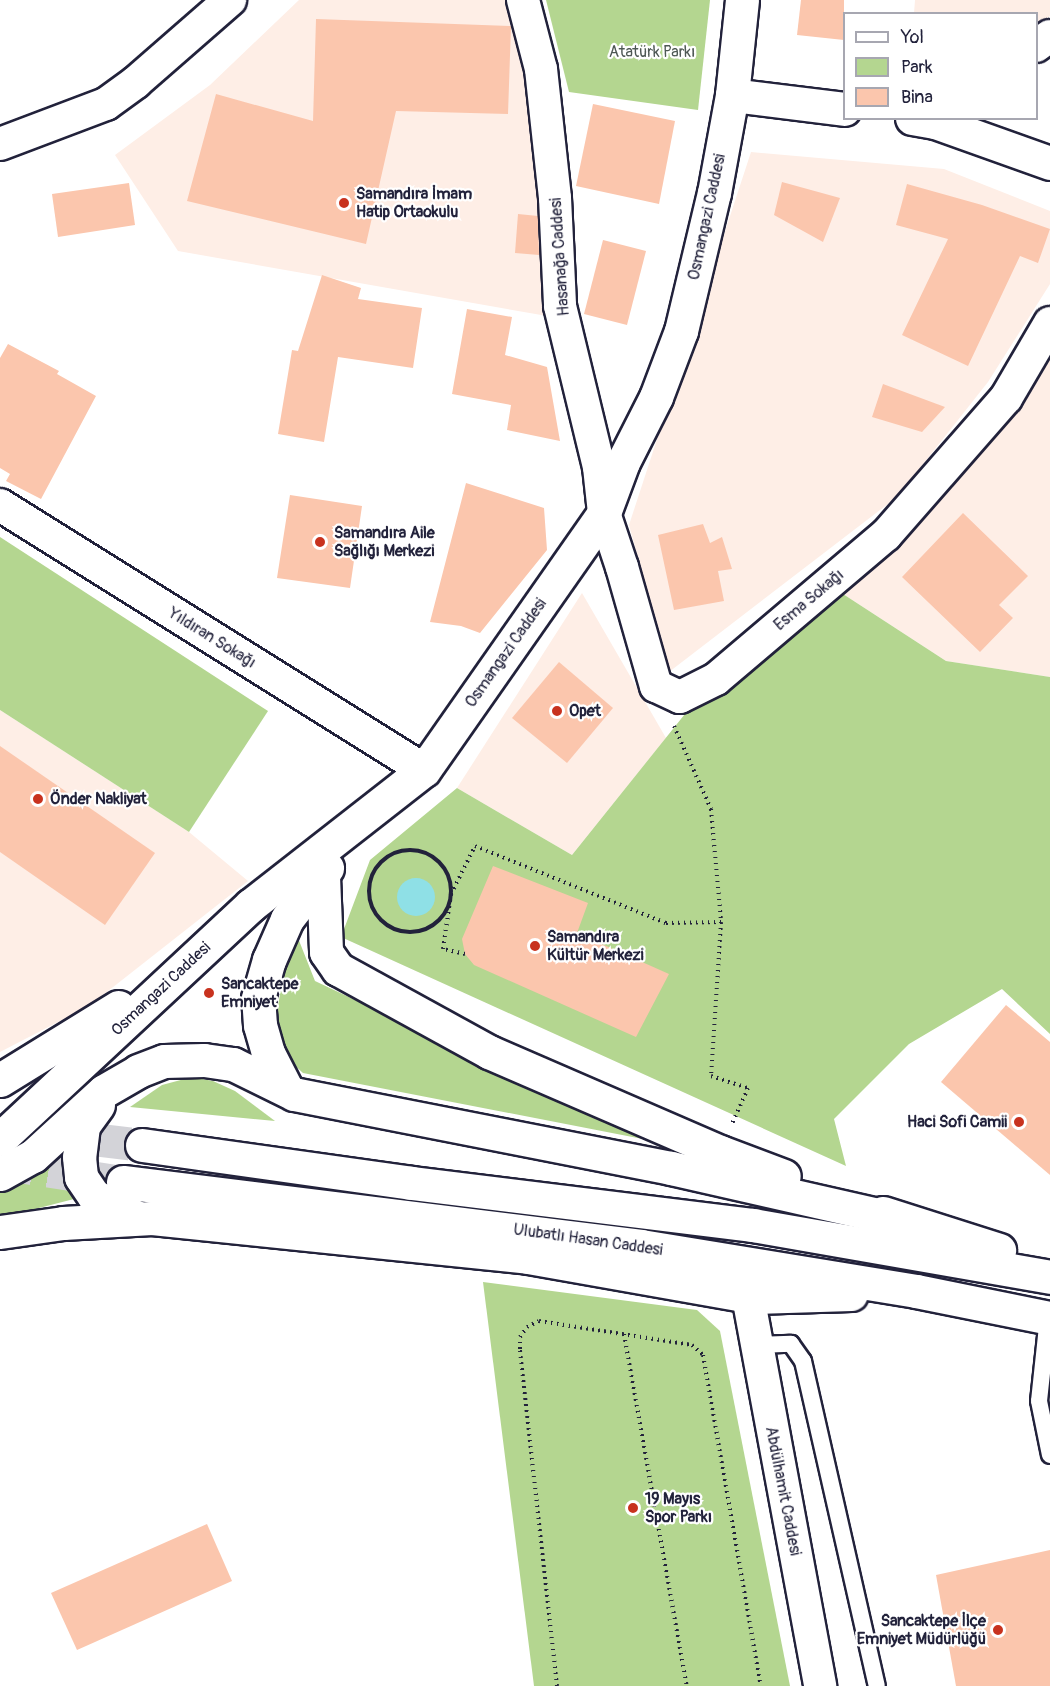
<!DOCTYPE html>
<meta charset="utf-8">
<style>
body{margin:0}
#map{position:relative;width:1050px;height:1686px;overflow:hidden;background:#fff;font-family:Pangolin,sans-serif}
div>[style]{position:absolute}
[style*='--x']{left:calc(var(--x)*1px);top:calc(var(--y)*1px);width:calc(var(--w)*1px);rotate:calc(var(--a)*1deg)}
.built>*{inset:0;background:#feeee6}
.green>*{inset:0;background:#b4d690}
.water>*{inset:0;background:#8fe0e6}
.round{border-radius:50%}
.building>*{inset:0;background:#fbc6ad}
.primary-tunnel>*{height:33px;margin-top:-16.5px;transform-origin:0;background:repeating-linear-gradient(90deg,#d3d3d8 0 33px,transparent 0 49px)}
.path>*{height:4px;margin-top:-2px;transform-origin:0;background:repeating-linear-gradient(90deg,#22223b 0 1.5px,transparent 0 6px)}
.path>.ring{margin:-2px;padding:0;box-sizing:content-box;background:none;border:4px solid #22223b;border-radius:50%}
.roads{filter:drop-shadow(2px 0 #22223b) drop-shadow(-2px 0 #22223b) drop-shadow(0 2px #22223b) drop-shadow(0 -2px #22223b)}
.lane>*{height:16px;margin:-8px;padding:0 8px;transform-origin:8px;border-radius:8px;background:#fff}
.street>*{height:32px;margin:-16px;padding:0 16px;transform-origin:16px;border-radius:16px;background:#fff}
.secondary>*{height:33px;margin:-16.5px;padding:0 16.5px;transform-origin:16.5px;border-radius:16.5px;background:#fff}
.primary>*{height:33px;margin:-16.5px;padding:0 16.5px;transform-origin:16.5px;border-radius:16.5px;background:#fff}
.dots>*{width:16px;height:16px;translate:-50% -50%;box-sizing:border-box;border:3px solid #fff;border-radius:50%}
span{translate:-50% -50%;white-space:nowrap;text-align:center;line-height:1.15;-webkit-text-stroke:4.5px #fff;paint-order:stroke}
.park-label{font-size:16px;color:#4e5854}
.poi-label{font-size:16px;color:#22223b;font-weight:700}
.left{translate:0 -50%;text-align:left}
.right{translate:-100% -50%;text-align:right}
.street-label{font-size:16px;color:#22223b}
.legend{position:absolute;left:843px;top:12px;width:195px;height:108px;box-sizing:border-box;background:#fff;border:2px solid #a7a7b1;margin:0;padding:8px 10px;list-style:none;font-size:18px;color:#22223b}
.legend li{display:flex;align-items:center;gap:12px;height:30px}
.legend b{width:30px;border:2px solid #a7a7b1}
</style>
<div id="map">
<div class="built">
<div style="clip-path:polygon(299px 0,508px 0,532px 87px,547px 316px,178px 251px,115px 155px,210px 85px)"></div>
<div style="clip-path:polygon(915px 0,1050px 0,1050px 16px,1037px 26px,1036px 14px,914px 13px)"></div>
<div style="clip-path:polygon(751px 152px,944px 169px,1050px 211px,1050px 284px,988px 382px,897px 497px,669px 672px,629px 525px)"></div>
<div style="clip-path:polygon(1050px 352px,1050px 677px,946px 661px,843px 594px,1019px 404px)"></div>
<div style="clip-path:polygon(582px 593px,666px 738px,572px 855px,457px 788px)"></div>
<div style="clip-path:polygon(0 710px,189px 832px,248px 881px,89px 1006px,0 1052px)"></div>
</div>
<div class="green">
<div style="clip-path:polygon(546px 0,710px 0,698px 110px,569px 92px)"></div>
<div style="clip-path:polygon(0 537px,268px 711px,189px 832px,0 710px)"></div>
<div style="clip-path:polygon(843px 594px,946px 661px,1050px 677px,1050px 1034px,1002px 989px,909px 1044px,834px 1119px,846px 1166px,341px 937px,370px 860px,457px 788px,572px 855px,717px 674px)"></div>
<div style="clip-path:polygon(298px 938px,315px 981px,653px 1141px,303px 1073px,280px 1052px,276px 1017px,285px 966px)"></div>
<div style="clip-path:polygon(192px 1077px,213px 1081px,235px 1091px,275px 1121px,130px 1107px,162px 1085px)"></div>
<div style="clip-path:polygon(69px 1143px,74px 1199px,0 1218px,0 1182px)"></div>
<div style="clip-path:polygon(483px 1282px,697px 1310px,720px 1331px,790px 1686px,534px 1686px)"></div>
</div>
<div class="water">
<div class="round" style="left:397px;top:878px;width:38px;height:38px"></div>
</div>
<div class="building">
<div style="clip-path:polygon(801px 0,844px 0,844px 40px,797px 35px)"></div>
<div style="clip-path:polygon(316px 19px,511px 26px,508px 114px,396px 111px,366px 244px,187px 201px,216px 94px,313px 121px)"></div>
<div style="clip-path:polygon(593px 104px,675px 121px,659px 204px,576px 186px)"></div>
<div style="clip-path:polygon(782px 182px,840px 198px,823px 242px,774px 215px)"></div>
<div style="clip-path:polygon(129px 183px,135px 225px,58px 237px,52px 194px)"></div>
<div style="clip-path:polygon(907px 184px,982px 205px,1050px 229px,1038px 263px,1020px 256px,968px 366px,902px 335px,948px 239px,896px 225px)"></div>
<div style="clip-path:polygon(518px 214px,538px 216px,539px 255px,515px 253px)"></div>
<div style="clip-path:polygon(603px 240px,646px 251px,627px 325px,584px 314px)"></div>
<div style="clip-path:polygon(322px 275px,361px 288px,358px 299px,422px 308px,413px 368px,338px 357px,324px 442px,278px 434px,292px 350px,298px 351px)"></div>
<div style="clip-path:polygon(467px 309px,512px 317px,505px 355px,547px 367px,560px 441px,507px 430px,511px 405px,452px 394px)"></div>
<div style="clip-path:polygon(8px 344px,59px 371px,57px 374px,96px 396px,41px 499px,6px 481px,10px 474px,0 468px,0 358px)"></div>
<div style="clip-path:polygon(883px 384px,945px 407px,922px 432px,872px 417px)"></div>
<div style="clip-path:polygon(466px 483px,544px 508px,547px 550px,480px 633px,461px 626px,430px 622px)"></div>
<div style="clip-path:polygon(290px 495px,362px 506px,350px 588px,277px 578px)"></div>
<div style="clip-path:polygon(963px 513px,1028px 576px,999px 605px,1013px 618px,980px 652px,902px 577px)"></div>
<div style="clip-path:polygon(703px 524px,710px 543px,722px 537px,732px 569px,718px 571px,724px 601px,674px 610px,658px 535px)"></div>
<div style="clip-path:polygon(559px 662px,613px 708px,567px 763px,512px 718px)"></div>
<div style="clip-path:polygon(0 746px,155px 853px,105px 925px,0 852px)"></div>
<div style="clip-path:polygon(493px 866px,588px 903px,577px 933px,669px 974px,636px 1037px,474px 965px,465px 954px,462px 939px)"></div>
<div style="clip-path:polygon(1006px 1005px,1050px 1042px,1050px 1175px,941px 1082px)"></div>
<div style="clip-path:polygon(207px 1524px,232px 1581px,77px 1650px,51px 1593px)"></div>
<div style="clip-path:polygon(1050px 1550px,1050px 1686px,956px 1686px,936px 1575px)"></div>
</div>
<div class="primary-tunnel">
<div style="--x:0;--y:1128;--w:143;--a:6.8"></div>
<div style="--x:0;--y:1163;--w:124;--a:8.8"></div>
</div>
<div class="path">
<div style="--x:674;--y:726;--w:91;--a:66"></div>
<div style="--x:711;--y:809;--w:113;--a:84.9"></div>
<div style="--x:721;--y:922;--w:154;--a:93.7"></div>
<div style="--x:711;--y:1076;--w:39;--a:18"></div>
<div style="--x:748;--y:1088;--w:39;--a:114"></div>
<div class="ring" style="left:369px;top:850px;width:78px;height:78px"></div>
<div style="--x:465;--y:954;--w:23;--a:-167"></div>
<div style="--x:443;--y:949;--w:56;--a:-81.7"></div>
<div style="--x:451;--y:894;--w:54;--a:-63.4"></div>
<div style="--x:475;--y:846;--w:206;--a:22"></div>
<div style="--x:666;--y:923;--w:55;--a:-1"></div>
<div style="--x:624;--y:1334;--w:358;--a:79.9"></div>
<div style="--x:557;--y:1686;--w:339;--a:-96.3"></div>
<div style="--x:520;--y:1349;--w:12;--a:-90"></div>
<div style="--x:520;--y:1337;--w:12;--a:-55"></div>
<div style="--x:527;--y:1327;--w:13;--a:-27"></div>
<div style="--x:539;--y:1321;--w:155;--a:8.9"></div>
<div style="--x:692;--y:1345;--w:15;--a:42"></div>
<div style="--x:703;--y:1355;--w:336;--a:80.1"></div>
</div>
<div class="roads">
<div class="lane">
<div style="--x:1048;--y:1317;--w:84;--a:96.1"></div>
<div style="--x:1039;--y:1401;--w:55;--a:78.5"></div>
<div style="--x:756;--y:1345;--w:35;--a:-2"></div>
<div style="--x:791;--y:1344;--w:21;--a:55"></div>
<div style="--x:803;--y:1361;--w:333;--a:77.2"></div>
</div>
<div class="street">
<div style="--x:523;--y:0;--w:71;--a:75.4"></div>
<div style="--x:541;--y:69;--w:130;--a:83.8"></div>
<div style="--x:555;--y:198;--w:108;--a:87.3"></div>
<div style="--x:560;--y:306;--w:166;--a:76.4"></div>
<div style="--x:599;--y:467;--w:46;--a:83.8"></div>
<div style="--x:604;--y:513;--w:57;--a:71.6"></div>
<div style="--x:622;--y:567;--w:124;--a:74.1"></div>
<div style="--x:656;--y:686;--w:26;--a:25"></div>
<div style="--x:680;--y:697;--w:40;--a:-26.6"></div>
<div style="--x:716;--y:679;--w:223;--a:-40.3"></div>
<div style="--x:886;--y:535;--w:182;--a:-48.8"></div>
<div style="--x:1006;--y:398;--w:87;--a:-59.6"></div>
<div style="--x:1036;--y:46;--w:17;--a:-36"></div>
<div style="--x:0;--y:144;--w:113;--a:-20.7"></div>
<div style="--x:106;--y:104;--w:37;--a:-36"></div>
<div style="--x:136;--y:82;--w:125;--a:-41.1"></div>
<div style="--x:0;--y:505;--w:500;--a:32.01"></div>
<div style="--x:748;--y:1296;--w:397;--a:79.5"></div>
</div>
<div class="secondary">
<div style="--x:732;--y:95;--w:113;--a:7.1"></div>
<div style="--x:912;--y:118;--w:23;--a:10"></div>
<div style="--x:935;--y:122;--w:122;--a:19.6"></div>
</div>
<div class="primary">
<div style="--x:323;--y:876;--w:76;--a:87.7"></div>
<div style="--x:326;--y:952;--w:21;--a:55"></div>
<div style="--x:338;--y:969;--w:172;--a:28.8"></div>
<div style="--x:489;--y:1052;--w:252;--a:23.4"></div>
<div style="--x:720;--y:1152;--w:68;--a:20.6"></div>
<div style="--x:0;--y:1080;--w:139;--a:-31.7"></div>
<div style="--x:287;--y:1090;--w:42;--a:-117.2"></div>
<div style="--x:268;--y:1053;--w:29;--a:-106"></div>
<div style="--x:260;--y:1025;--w:27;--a:-94"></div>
<div style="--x:258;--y:998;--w:40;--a:-74"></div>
<div style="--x:269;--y:960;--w:45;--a:-66.3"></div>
<div style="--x:287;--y:919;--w:65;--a:-51.9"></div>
<div style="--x:98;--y:1105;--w:26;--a:126"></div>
<div style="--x:83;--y:1126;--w:31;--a:97"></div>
<div style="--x:79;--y:1157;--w:20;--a:84"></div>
<div style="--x:81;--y:1177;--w:23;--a:56"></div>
<div style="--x:94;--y:1196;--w:49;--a:26.6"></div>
<div style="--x:0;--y:1139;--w:343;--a:-43"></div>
<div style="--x:251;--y:905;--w:219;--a:-38"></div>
<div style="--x:424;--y:770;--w:314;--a:-55"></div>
<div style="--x:604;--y:513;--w:54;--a:-69.6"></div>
<div style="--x:623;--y:462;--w:73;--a:-63.1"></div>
<div style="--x:656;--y:397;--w:71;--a:-69.3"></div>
<div style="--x:681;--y:331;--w:142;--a:-76.6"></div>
<div style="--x:714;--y:193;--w:100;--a:-79.6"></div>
<div style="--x:732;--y:95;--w:96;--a:-84"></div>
<div style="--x:142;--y:1145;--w:272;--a:8"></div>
<div style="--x:411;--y:1183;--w:345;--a:7"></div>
<div style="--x:753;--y:1225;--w:302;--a:9.9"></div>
<div style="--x:0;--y:1174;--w:38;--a:-29"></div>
<div style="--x:33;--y:1156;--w:96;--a:-42.5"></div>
<div style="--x:104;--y:1091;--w:39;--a:-30"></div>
<div style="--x:138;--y:1071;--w:28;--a:-21"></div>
<div style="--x:164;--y:1061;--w:40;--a:-1.4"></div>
<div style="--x:204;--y:1060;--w:29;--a:8"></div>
<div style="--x:233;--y:1064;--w:68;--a:26.2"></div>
<div style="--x:294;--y:1094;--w:384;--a:11.1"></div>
<div style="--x:671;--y:1168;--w:239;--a:12.8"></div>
<div style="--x:123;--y:1182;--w:522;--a:7.04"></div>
<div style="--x:641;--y:1246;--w:279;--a:9.3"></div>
<div style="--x:916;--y:1291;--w:137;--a:11.4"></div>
<div style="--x:883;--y:1213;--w:122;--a:17.7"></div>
<div style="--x:0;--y:1232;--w:64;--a:-8.1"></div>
<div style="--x:63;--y:1223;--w:89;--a:-3.2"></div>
<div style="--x:152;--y:1218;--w:378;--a:5.9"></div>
<div style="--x:528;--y:1257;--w:230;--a:10"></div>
<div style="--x:755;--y:1297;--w:96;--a:-1.8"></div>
</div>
</div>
<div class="dots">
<div style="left:344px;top:203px;background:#c8321e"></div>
<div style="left:320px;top:542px;background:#c8321e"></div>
<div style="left:557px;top:711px;background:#c8321e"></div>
<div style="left:38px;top:799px;background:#c8321e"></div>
<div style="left:535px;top:946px;background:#c8321e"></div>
<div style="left:209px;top:993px;background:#c8321e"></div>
<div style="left:1019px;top:1122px;background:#c8321e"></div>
<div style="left:633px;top:1508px;background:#c8321e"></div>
<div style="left:998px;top:1630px;background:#c8321e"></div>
</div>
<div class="park-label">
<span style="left:652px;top:52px">Atatürk Parkı</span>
</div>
<div class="poi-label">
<span class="left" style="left:356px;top:203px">Samandıra İmam<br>Hatip Ortaokulu</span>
<span class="left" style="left:334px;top:542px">Samandıra Aile<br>Sağlığı Merkezi</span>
<span class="left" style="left:569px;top:711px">Opet</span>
<span class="left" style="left:50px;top:799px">Önder Nakliyat</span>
<span class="left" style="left:547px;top:946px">Samandıra<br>Kültür Merkezi</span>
<span class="left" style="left:221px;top:993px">Sancaktepe<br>Emniyet</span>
<span class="right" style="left:1007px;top:1122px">Haci Sofi Camii</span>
<span class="left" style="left:645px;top:1508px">19 Mayıs<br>Spor Parkı</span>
<span class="right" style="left:986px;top:1630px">Sancaktepe İlçe<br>Emniyet Müdürlüğü</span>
</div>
<div class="street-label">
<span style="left:707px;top:217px;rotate:-78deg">Osmangazi Caddesi</span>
<span style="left:560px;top:257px;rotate:-94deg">Hasanağa Caddesi</span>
<span style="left:809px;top:600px;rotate:-40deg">Esma Sokağı</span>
<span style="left:212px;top:638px;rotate:32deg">Yıldıran Sokağı</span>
<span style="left:506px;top:653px;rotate:-55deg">Osmangazi Caddesi</span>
<span style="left:161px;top:989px;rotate:-43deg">Osmangazi Caddesi</span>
<span style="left:588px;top:1240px;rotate:8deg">Ulubatlı Hasan Caddesi</span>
<span style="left:783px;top:1491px;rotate:79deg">Abdülhamit Caddesi</span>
</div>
<ul class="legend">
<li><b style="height:8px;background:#fff"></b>Yol</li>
<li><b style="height:16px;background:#b4d690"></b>Park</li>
<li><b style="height:16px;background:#fbc6ad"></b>Bina</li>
</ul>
</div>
